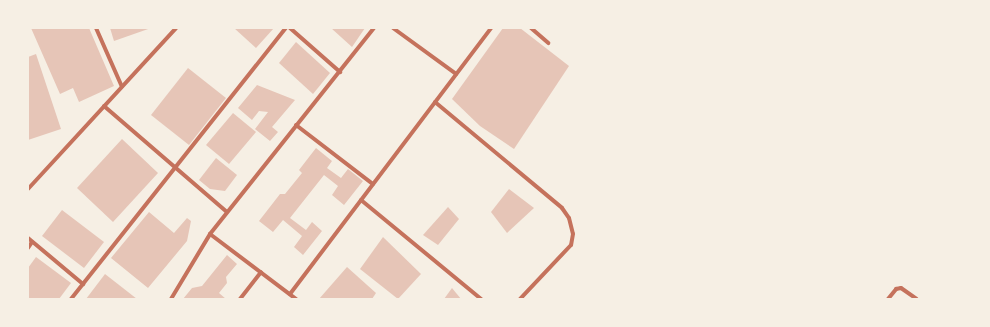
<!DOCTYPE html>
<style>
body{margin:0}
#map{position:relative;width:990px;height:327px;overflow:hidden;background:#f6efe4;font-family:"Noto Serif",serif}
div>[style]{position:absolute}
[style*='--x']{left:calc(var(--x)*1px);top:calc(var(--y)*1px);width:calc(var(--w)*1px);rotate:calc(var(--a)*1deg)}
.building>*{inset:0;background:#e6c5b7}
.minor>*{height:4px;margin:-2px;padding:0 2px;transform-origin:2px;border-radius:2px;background:#c5725c}
span{translate:-50% -50%;white-space:nowrap;text-align:center;line-height:1.15;-webkit-text-stroke:4px #f6efe4;paint-order:stroke}
.frame{position:absolute;inset:0;border:29px solid #f6efe4;pointer-events:none}
</style>
<div id="map">
<div class="building">
<div style="clip-path:polygon(31px 28px,89px 28px,114px 86px,79px 102px,73px 88px,60px 94px)"></div>
<div style="clip-path:polygon(110px 28px,151px 28px,114px 41px)"></div>
<div style="clip-path:polygon(234px 28px,274px 28px,256px 48px)"></div>
<div style="clip-path:polygon(331px 28px,365px 28px,352px 47px)"></div>
<div style="clip-path:polygon(503px 28px,520px 28px,569px 66px,514px 149px,480px 126px,452px 99px)"></div>
<div style="clip-path:polygon(296px 42px,330px 73px,313px 94px,279px 63px)"></div>
<div style="clip-path:polygon(36px 54px,61px 129px,28px 140px,28px 57px)"></div>
<div style="clip-path:polygon(188px 68px,226px 98px,189px 145px,151px 115px)"></div>
<div style="clip-path:polygon(257px 85px,295px 100px,272px 127px,278px 132px,270px 141px,255px 129px,268px 112px,259px 111px,252px 120px,238px 108px)"></div>
<div style="clip-path:polygon(233px 113px,256px 132px,229px 164px,206px 145px)"></div>
<div style="clip-path:polygon(122px 139px,158px 173px,113px 222px,77px 188px)"></div>
<div style="clip-path:polygon(316px 148px,332px 161px,327px 168px,341px 178px,348px 169px,363px 181px,344px 205px,332px 195px,338px 186px,324px 175px,290px 218px,306px 230px,312px 222px,322px 231px,303px 255px,294px 247px,302px 236px,283px 220px,273px 232px,259px 221px,280px 194px,285px 194px,302px 173px,299px 170px)"></div>
<div style="clip-path:polygon(216px 158px,237px 175px,225px 191px,210px 189px,199px 180px)"></div>
<div style="clip-path:polygon(509px 189px,534px 208px,507px 233px,491px 212px)"></div>
<div style="clip-path:polygon(448px 207px,459px 219px,438px 245px,423px 235px)"></div>
<div style="clip-path:polygon(62px 210px,104px 242px,84px 268px,42px 236px)"></div>
<div style="clip-path:polygon(149px 212px,174px 233px,187px 218px,191px 221px,187px 241px,148px 288px,111px 258px)"></div>
<div style="clip-path:polygon(383px 237px,421px 274px,398px 299px,360px 269px)"></div>
<div style="clip-path:polygon(227px 255px,237px 264px,226px 277px,227px 283px,219px 293px,226px 299px,183px 299px,192px 288px,202px 286px)"></div>
<div style="clip-path:polygon(36px 257px,71px 283px,59px 299px,28px 299px,28px 268px)"></div>
<div style="clip-path:polygon(347px 267px,376px 293px,372px 299px,319px 299px)"></div>
<div style="clip-path:polygon(105px 274px,137px 299px,86px 299px)"></div>
<div style="clip-path:polygon(452px 288px,461px 299px,444px 299px)"></div>
</div>
<div class="minor">
<div style="--x:96;--y:28;--w:64;--a:66.2"></div>
<div style="--x:290;--y:28;--w:67;--a:41.3"></div>
<div style="--x:393;--y:28;--w:78;--a:36.1"></div>
<div style="--x:531;--y:28;--w:23;--a:41"></div>
<div style="--x:435;--y:102;--w:165;--a:39.8"></div>
<div style="--x:562;--y:208;--w:12;--a:55"></div>
<div style="--x:569;--y:218;--w:16;--a:76"></div>
<div style="--x:573;--y:234;--w:11;--a:100"></div>
<div style="--x:571;--y:245;--w:74;--a:133.4"></div>
<div style="--x:104;--y:106;--w:162;--a:40.8"></div>
<div style="--x:296;--y:125;--w:97;--a:37.5"></div>
<div style="--x:28;--y:189;--w:219;--a:-47.4"></div>
<div style="--x:361;--y:200;--w:156;--a:39.5"></div>
<div style="--x:210;--y:234;--w:108;--a:37.1"></div>
<div style="--x:28;--y:238;--w:72;--a:39.9"></div>
<div style="--x:28;--y:248;--w:7;--a:-56"></div>
<div style="--x:290;--y:294;--w:333;--a:-52.9"></div>
<div style="--x:71;--y:299;--w:346;--a:-51.6"></div>
<div style="--x:171;--y:299;--w:76;--a:-59"></div>
<div style="--x:210;--y:234;--w:263;--a:-51.5"></div>
<div style="--x:240;--y:299;--w:34;--a:-52"></div>
<div style="--x:888;--y:299;--w:13;--a:-51"></div>
<div style="--x:896;--y:289;--w:5;--a:-11"></div>
<div style="--x:901;--y:288;--w:19;--a:35"></div>
</div>
<div class="frame"></div>
</div>
